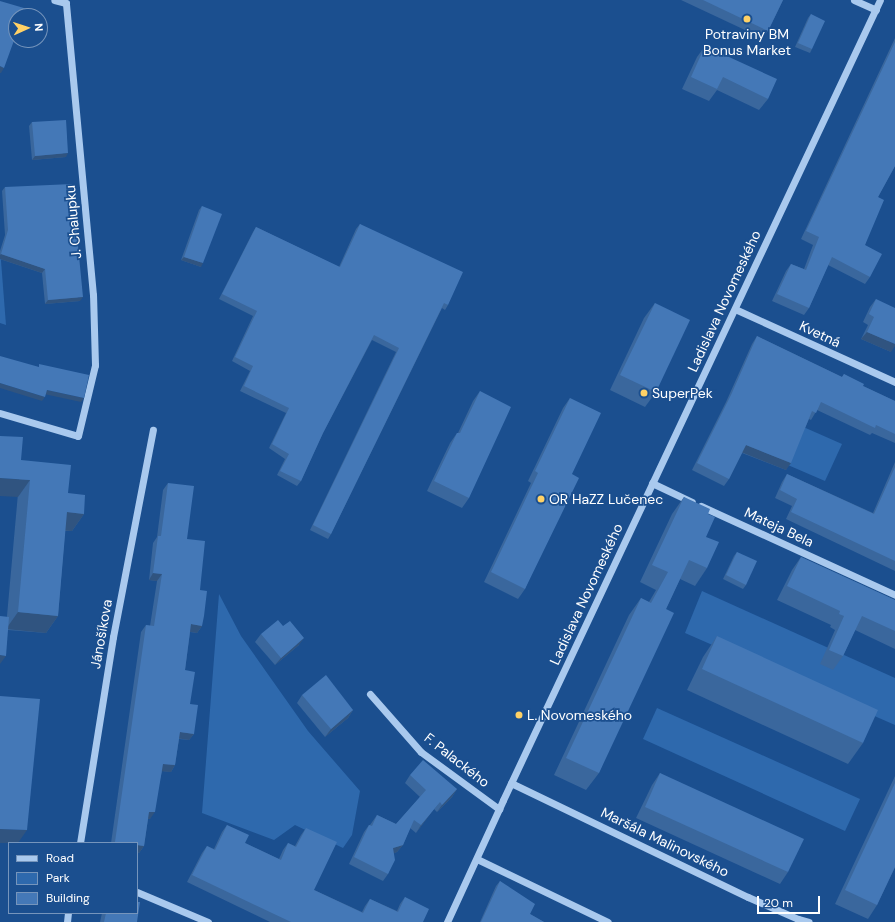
<!DOCTYPE html>
<meta charset="utf-8">
<style>
body{margin:0}
#map{position:relative;width:895px;height:922px;overflow:hidden;background:#1b4f8f;font-family:"DM Sans",sans-serif}
div>[style]{position:absolute}
[style*='--x']{left:calc(var(--x)*1px);top:calc(var(--y)*1px);width:calc(var(--w)*1px);rotate:calc(var(--a)*1deg)}
.green>*{inset:0;background:#2e69ad}
.minor>*{height:7px;margin:-3.5px;padding:0 3.5px;transform-origin:3.5px;border-radius:3.5px;background:#a9c9ee}
.wall>*{inset:0;background:#3a679d}
.shaded-wall>*{inset:0;background:#305480}
.building>*{inset:0;background:#4478b7}
.dots>*{width:11px;height:11px;translate:-50% -50%;box-sizing:border-box;border:2px solid #1b4f8f;border-radius:50%}
span{translate:-50% -50%;white-space:nowrap;text-align:center;line-height:1.15;-webkit-text-stroke:3.5px #1b4f8f;paint-order:stroke}
.poi-label{font-size:14px;color:#fff}
.left{translate:0 -50%;text-align:left}
.street-label{font-size:14px;color:#fff}
.legend{position:absolute;left:8px;top:842px;width:130px;height:72px;box-sizing:border-box;background:#1b4f8f;border:1px solid #7695bc;margin:0;padding:5px 7px;list-style:none;font-size:12px;color:#fff}
.legend li{display:flex;align-items:center;gap:8px;height:20px}
.legend b{width:20px;border:1px solid #7695bc}
.north{position:absolute;left:8px;top:8px;width:40px;height:40px;box-sizing:border-box;background:#1b4f8f;border:1px solid #7695bc;border-radius:50%;rotate:87deg;font-size:11px;font-weight:700;line-height:16px;text-align:center;color:#fff}
.north::after{content:'';display:block;margin:auto;width:14px;height:18px;background:#ffd166;clip-path:polygon(50% 0,100% 100%,50% 72%,0 100%)}
.scale{position:absolute;left:757px;top:896px;width:63px;height:18px;box-sizing:border-box;border:2px solid #fff;border-top:0;padding-left:5px;font-size:12px;line-height:14px;white-space:nowrap;color:#fff;-webkit-text-stroke:3px #1b4f8f;paint-order:stroke}
</style>
<div id="map">
<div class="green">
<div style="clip-path:polygon(0 248px,6px 325px,0 323px)"></div>
<div style="clip-path:polygon(783px 418px,842px 444px,825px 481px,767px 456px)"></div>
<div style="clip-path:polygon(702px 591px,895px 678px,895px 725px,685px 633px)"></div>
<div style="clip-path:polygon(219px 594px,241px 636px,308px 731px,360px 791px,352px 835px,343px 848px,295px 825px,274px 840px,202px 813px)"></div>
<div style="clip-path:polygon(657px 708px,860px 799px,845px 831px,643px 739px)"></div>
</div>
<div class="minor">
<div style="--x:854;--y:0;--w:24;--a:24"></div>
<div style="--x:735;--y:309;--w:176;--a:24.5"></div>
<div style="--x:0;--y:413;--w:81;--a:16.4"></div>
<div style="--x:78;--y:436;--w:73;--a:-76.5"></div>
<div style="--x:95;--y:365;--w:70;--a:-91.6"></div>
<div style="--x:93;--y:295;--w:293;--a:-95.3"></div>
<div style="--x:66;--y:3;--w:12;--a:-166"></div>
<div style="--x:652;--y:483;--w:44;--a:25.4"></div>
<div style="--x:701;--y:506;--w:213;--a:24.6"></div>
<div style="--x:370;--y:694;--w:77;--a:48.7"></div>
<div style="--x:421;--y:752;--w:97;--a:36.2"></div>
<div style="--x:511;--y:783;--w:263;--a:25.7"></div>
<div style="--x:748;--y:897;--w:55;--a:23.7"></div>
<div style="--x:798;--y:919;--w:11;--a:15"></div>
<div style="--x:80;--y:843;--w:209;--a:-80.9"></div>
<div style="--x:113;--y:637;--w:211;--a:-79.1"></div>
<div style="--x:477;--y:859;--w:145;--a:25.7"></div>
<div style="--x:137;--y:892;--w:77;--a:22.9"></div>
<div style="--x:67;--y:922;--w:9;--a:-84"></div>
<div style="--x:447;--y:922;--w:134;--a:-65.3"></div>
<div style="--x:503;--y:800;--w:884;--a:-64.77"></div>
</div>
<div class="wall">
<div style="clip-path:polygon(681px 0,783px 0,768px 31px,762px 38px)"></div>
<div style="clip-path:polygon(811px 14px,812px 49px,810px 53px,795px 47px,808px 18px)"></div>
<div style="clip-path:polygon(895px 38px,895px 166px,878px 197px,865px 245px,870px 277px,865px 284px,828px 265px,809px 308px,804px 315px,772px 301px,786px 271px,791px 264px,804px 269px,813px 245px,801px 239px)"></div>
<div style="clip-path:polygon(705px 46px,768px 99px,759px 110px,717px 90px,709px 101px,682px 89px,697px 57px)"></div>
<div style="clip-path:polygon(32px 122px,66px 157px,32px 160px,29px 126px)"></div>
<div style="clip-path:polygon(5px 187px,80px 301px,45px 304px,42px 273px,0 259px,0 251px,5px 235px,2px 191px)"></div>
<div style="clip-path:polygon(202px 206px,201px 267px,181px 260px,199px 210px)"></div>
<div style="clip-path:polygon(360px 224px,448px 305px,445px 310px,442px 308px,331px 534px,328px 539px,310px 530px,396px 352px,372px 340px,323px 433px,301px 481px,297px 486px,277px 475px,285px 459px,269px 448px,286px 413px,240px 391px,250px 371px,232px 361px,253px 316px,219px 299px,253px 232px,256px 227px,339px 267px,356px 229px)"></div>
<div style="clip-path:polygon(876px 299px,891px 352px,861px 339px,868px 325px,863px 322px,870px 307px)"></div>
<div style="clip-path:polygon(655px 303px,656px 392px,645px 407px,610px 390px,644px 318px)"></div>
<div style="clip-path:polygon(757px 336px,842px 377px,844px 374px,863px 386px,895px 401px,895px 443px,872px 433px,870px 435px,817px 410px,811px 420px,809px 419px,786px 470px,742px 453px,729px 479px,724px 486px,692px 470px,726px 402px,752px 344px)"></div>
<div style="clip-path:polygon(480px 391px,469px 498px,462px 508px,427px 491px,450px 443px,457px 433px,458px 433px,473px 401px)"></div>
<div style="clip-path:polygon(570px 398px,572px 474px,525px 589px,518px 599px,484px 582px,531px 483px,528px 481px,563px 408px)"></div>
<div style="clip-path:polygon(21px 460px,68px 493px,84px 514px,72px 531px,65px 531px,58px 616px,46px 633px,8px 630px,7px 616px)"></div>
<div style="clip-path:polygon(895px 462px,895px 571px,786px 519px,792px 506px,775px 498px,782px 482px,787px 474px,873px 513px)"></div>
<div style="clip-path:polygon(168px 483px,187px 539px,200px 590px,202px 626px,197px 633px,190px 632px,185px 670px,190px 704px,194px 734px,189px 740px,179px 739px,175px 765px,171px 772px,162px 771px,150px 819px,148px 819px,144px 846px,139px 853px,137px 852px,137px 843px,111px 843px,141px 632px,146px 625px,150px 626px,157px 581px,149px 580px,153px 543px,157px 537px,163px 490px)"></div>
<div style="clip-path:polygon(684px 497px,708px 514px,706px 537px,707px 568px,695px 586px,680px 579px,666px 609px,599px 773px,586px 790px,554px 775px,629px 615px,641px 598px,649px 602px,656px 590px,640px 582px,672px 514px)"></div>
<div style="clip-path:polygon(737px 552px,746px 585px,743px 589px,723px 579px,734px 556px)"></div>
<div style="clip-path:polygon(801px 557px,895px 600px,895px 649px,855px 630px,843px 656px,833px 670px,820px 664px,835px 630px,830px 627px,831px 625px,777px 600px,792px 570px)"></div>
<div style="clip-path:polygon(261px 634px,299px 645px,275px 665px,255px 642px)"></div>
<div style="clip-path:polygon(717px 636px,863px 743px,848px 764px,687px 690px,703px 657px)"></div>
<div style="clip-path:polygon(302px 695px,353px 710px,348px 718px,325px 737px,297px 703px)"></div>
<div style="clip-path:polygon(660px 773px,788px 872px,780px 884px,636px 818px,652px 785px)"></div>
<div style="clip-path:polygon(410px 775px,457px 789px,452px 797px,437px 812px,434px 809px,416px 833px,410px 828px,403px 845px,397px 852px,394px 853px,388px 874px,383px 881px,349px 864px,364px 832px,369px 825px,370px 825px,377px 815px,396px 824px,420px 797px,405px 783px)"></div>
<div style="clip-path:polygon(895px 776px,895px 867px,877px 905px,868px 919px,835px 904px)"></div>
<div style="clip-path:polygon(227px 825px,245px 843px,279px 859px,283px 850px,288px 843px,295px 846px,301px 835px,306px 828px,314px 890px,362px 912px,365px 906px,370px 899px,397px 911px,400px 904px,405px 897px,423px 922px,270px 922px,187px 882px,202px 853px,207px 846px,214px 849px,222px 832px)"></div>
<div style="clip-path:polygon(500px 881px,530px 914px,544px 922px,480px 922px,496px 886px)"></div>
<div style="clip-path:polygon(102px 913px,137px 913px,137px 922px,100px 922px)"></div>
</div>
<div class="shaded-wall">
<div style="clip-path:polygon(0 66px,4px 68px,1px 73px,0 73px)"></div>
<div style="clip-path:polygon(68px 153px,66px 157px,32px 160px,35px 156px)"></div>
<div style="clip-path:polygon(1px 254px,45px 269px,42px 273px,0 259px,0 255px)"></div>
<div style="clip-path:polygon(184px 257px,203px 263px,201px 267px,181px 260px)"></div>
<div style="clip-path:polygon(83px 297px,80px 301px,45px 304px,48px 300px)"></div>
<div style="clip-path:polygon(867px 332px,895px 344px,895px 346px,891px 352px,861px 339px)"></div>
<div style="clip-path:polygon(0 383px,45px 397px,42px 401px,0 388px)"></div>
<div style="clip-path:polygon(47px 390px,84px 398px,81px 402px,44px 394px)"></div>
<div style="clip-path:polygon(746px 445px,791px 463px,786px 470px,741px 452px)"></div>
<div style="clip-path:polygon(0 478px,30px 480px,18px 497px,0 496px)"></div>
<div style="clip-path:polygon(67px 512px,84px 514px,72px 531px,55px 530px)"></div>
<div style="clip-path:polygon(153px 573px,162px 574px,157px 581px,149px 580px)"></div>
<div style="clip-path:polygon(18px 612px,58px 616px,46px 633px,6px 629px)"></div>
<div style="clip-path:polygon(191px 624px,202px 626px,197px 633px,186px 631px)"></div>
<div style="clip-path:polygon(304px 638px,299px 645px,275px 665px,281px 658px)"></div>
<div style="clip-path:polygon(0 655px,6px 656px,0 664px)"></div>
<div style="clip-path:polygon(353px 710px,348px 718px,325px 737px,331px 729px)"></div>
<div style="clip-path:polygon(180px 732px,194px 734px,189px 740px,176px 738px)"></div>
<div style="clip-path:polygon(163px 764px,175px 765px,171px 772px,158px 771px)"></div>
<div style="clip-path:polygon(457px 789px,452px 797px,437px 812px,442px 805px)"></div>
<div style="clip-path:polygon(440px 802px,434px 809px,416px 833px,421px 825px)"></div>
<div style="clip-path:polygon(149px 812px,155px 812px,150px 819px,144px 818px)"></div>
<div style="clip-path:polygon(0 829px,27px 830px,18px 843px,0 843px)"></div>
<div style="clip-path:polygon(137px 845px,144px 846px,139px 853px,137px 852px)"></div>
<div style="clip-path:polygon(403px 845px,397px 852px,388px 856px,393px 848px)"></div>
</div>
<div class="building">
<div style="clip-path:polygon(703px 0,783px 0,768px 31px)"></div>
<div style="clip-path:polygon(0 1px,41px 13px,40px 17px,40px 16px,16px 16px,16px 35px,4px 68px,0 66px)"></div>
<div style="clip-path:polygon(811px 14px,825px 21px,812px 49px,798px 43px)"></div>
<div style="clip-path:polygon(895px 42px,895px 166px,878px 197px,884px 200px,865px 245px,882px 254px,870px 277px,832px 257px,809px 308px,777px 294px,791px 264px,806px 270px,819px 237px,806px 231px)"></div>
<div style="clip-path:polygon(705px 46px,777px 79px,768px 99px,723px 77px,717px 89px,691px 77px)"></div>
<div style="clip-path:polygon(66px 120px,68px 153px,35px 156px,32px 122px)"></div>
<div style="clip-path:polygon(72px 184px,83px 297px,48px 300px,45px 269px,1px 254px,8px 230px,5px 187px)"></div>
<div style="clip-path:polygon(202px 206px,222px 214px,203px 263px,184px 257px)"></div>
<div style="clip-path:polygon(360px 224px,463px 272px,448px 305px,444px 303px,331px 534px,313px 525px,399px 348px,374px 335px,323px 433px,301px 481px,280px 471px,289px 454px,272px 444px,289px 408px,244px 386px,253px 366px,235px 357px,257px 311px,222px 294px,256px 227px,340px 267px)"></div>
<div style="clip-path:polygon(876px 299px,895px 308px,895px 344px,867px 332px,874px 317px,869px 314px)"></div>
<div style="clip-path:polygon(655px 303px,690px 320px,656px 392px,620px 375px)"></div>
<div style="clip-path:polygon(757px 336px,842px 377px,844px 374px,864px 384px,863px 386px,895px 401px,895px 434px,876px 425px,875px 428px,821px 402px,816px 413px,812px 411px,791px 463px,746px 445px,729px 479px,697px 463px,731px 395px)"></div>
<div style="clip-path:polygon(0 356px,39px 367px,39px 364px,89px 375px,84px 398px,47px 390px,45px 397px,0 383px)"></div>
<div style="clip-path:polygon(480px 391px,511px 407px,469px 498px,434px 481px,457px 433px,460px 433px)"></div>
<div style="clip-path:polygon(570px 398px,601px 413px,572px 474px,579px 478px,525px 589px,491px 572px,538px 473px,535px 471px)"></div>
<div style="clip-path:polygon(0 436px,23px 437px,21px 460px,71px 465px,68px 493px,85px 495px,84px 514px,67px 512px,58px 616px,18px 612px,30px 480px,0 478px)"></div>
<div style="clip-path:polygon(895px 467px,895px 561px,791px 512px,797px 499px,780px 490px,787px 474px,874px 514px)"></div>
<div style="clip-path:polygon(168px 483px,194px 486px,187px 539px,205px 541px,200px 590px,207px 591px,204px 616px,202px 626px,191px 624px,185px 670px,195px 672px,190px 704px,198px 705px,194px 734px,180px 732px,175px 765px,163px 764px,155px 812px,149px 812px,144px 846px,137px 845px,137px 843px,124px 843px,115px 842px,146px 625px,154px 626px,162px 574px,153px 573px,158px 536px,161px 536px)"></div>
<div style="clip-path:polygon(684px 497px,710px 509px,708px 514px,715px 517px,706px 537px,719px 542px,707px 568px,689px 560px,666px 609px,674px 613px,599px 773px,566px 758px,641px 598px,651px 603px,668px 572px,652px 565px)"></div>
<div style="clip-path:polygon(737px 552px,757px 561px,746px 585px,726px 575px)"></div>
<div style="clip-path:polygon(801px 557px,895px 600px,895px 631px,862px 616px,843px 656px,829px 650px,844px 616px,839px 614px,840px 611px,787px 586px)"></div>
<div style="clip-path:polygon(0 616px,9px 617px,6px 656px,0 655px)"></div>
<div style="clip-path:polygon(278px 620px,283px 626px,290px 621px,304px 638px,281px 658px,261px 634px)"></div>
<div style="clip-path:polygon(717px 636px,878px 710px,863px 743px,702px 669px)"></div>
<div style="clip-path:polygon(326px 675px,353px 710px,331px 729px,302px 695px)"></div>
<div style="clip-path:polygon(0 696px,40px 699px,27px 830px,0 829px)"></div>
<div style="clip-path:polygon(423px 760px,457px 789px,442px 805px,440px 802px,421px 825px,414px 820px,403px 845px,393px 848px,395px 860px,388px 874px,354px 857px,369px 825px,372px 826px,377px 815px,396px 824px,426px 790px,410px 775px)"></div>
<div style="clip-path:polygon(660px 773px,804px 839px,788px 872px,645px 807px)"></div>
<div style="clip-path:polygon(895px 783px,895px 867px,877px 905px,845px 890px)"></div>
<div style="clip-path:polygon(227px 825px,249px 835px,245px 843px,281px 860px,288px 843px,296px 847px,306px 828px,337px 842px,314px 890px,363px 913px,370px 899px,398px 912px,405px 897px,429px 909px,423px 922px,291px 922px,192px 875px,207px 846px,215px 850px)"></div>
<div style="clip-path:polygon(500px 881px,535px 904px,530px 914px,544px 922px,481px 922px)"></div>
<div style="clip-path:polygon(137px 902px,140px 902px,137px 922px,104px 922px,106px 913px,137px 913px)"></div>
</div>
<div class="dots">
<div style="left:747px;top:19px;background:#ffd166"></div>
<div style="left:644px;top:393px;background:#ffd166"></div>
<div style="left:541px;top:499px;background:#ffd166"></div>
<div style="left:519px;top:715px;background:#ffd166"></div>
</div>
<div class="poi-label">
<span style="left:747px;top:42px">Potraviny BM<br>Bonus Market</span>
<span class="left" style="left:652px;top:393px">SuperPek</span>
<span class="left" style="left:549px;top:499px">OR HaZZ Lučenec</span>
<span class="left" style="left:527px;top:715px">L. Novomeského</span>
</div>
<div class="street-label">
<span style="left:73px;top:222px;rotate:-95deg">J. Chalupku</span>
<span style="left:724px;top:301px;rotate:-65deg">Ladislava Novomeského</span>
<span style="left:820px;top:334px;rotate:25deg">Kvetná</span>
<span style="left:779px;top:527px;rotate:25deg">Mateja Bela</span>
<span style="left:586px;top:594px;rotate:-65deg">Ladislava Novomeského</span>
<span style="left:101px;top:634px;rotate:-80deg">Jánošíkova</span>
<span style="left:457px;top:760px;rotate:38deg">F. Palackého</span>
<span style="left:665px;top:842px;rotate:26deg">Maršála Malinovského</span>
</div>
<ul class="legend">
<li><b style="height:5px;background:#a9c9ee"></b>Road</li>
<li><b style="height:11px;background:#2e69ad"></b>Park</li>
<li><b style="height:11px;background:#4478b7"></b>Building</li>
</ul>
<div class="north">N</div>
<div class="scale">20 m</div>
</div>
